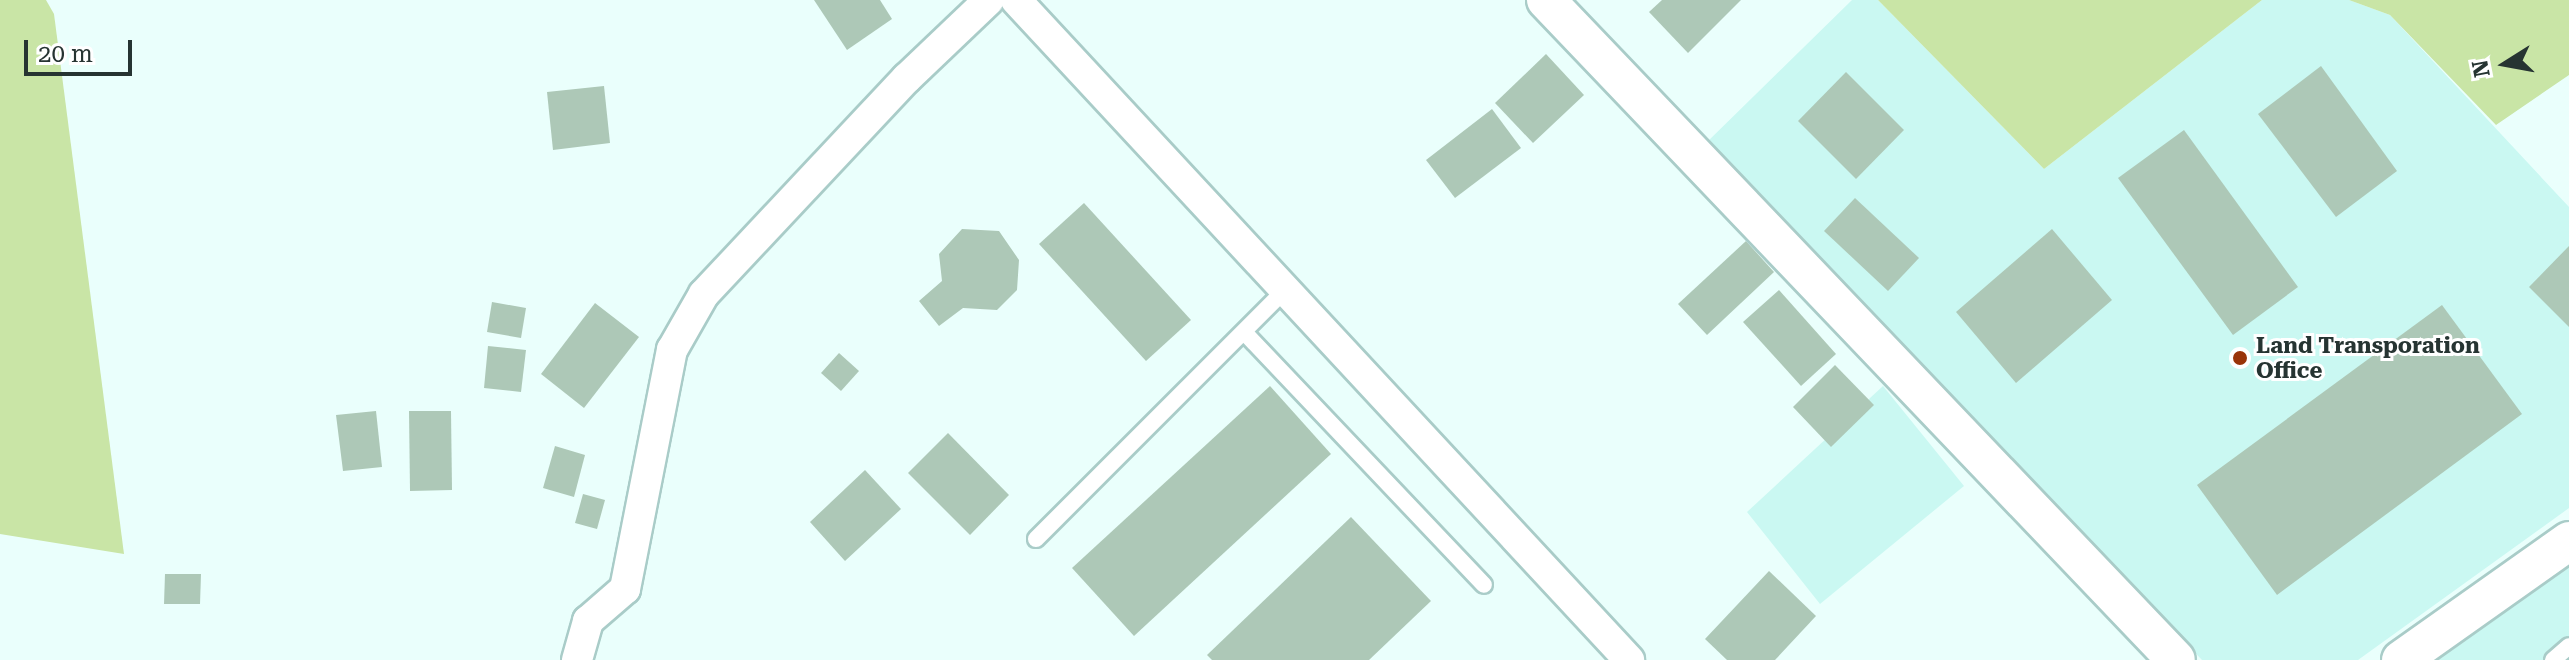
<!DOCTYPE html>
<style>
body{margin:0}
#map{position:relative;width:2569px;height:660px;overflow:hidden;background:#eafffc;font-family:"Roboto Serif",serif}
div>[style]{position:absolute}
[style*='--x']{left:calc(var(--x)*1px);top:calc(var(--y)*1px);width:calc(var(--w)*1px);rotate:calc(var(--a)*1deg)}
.built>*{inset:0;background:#caf8f2}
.green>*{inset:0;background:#c9e5a6}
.building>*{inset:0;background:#adc8b7}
.roads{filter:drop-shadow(2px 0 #a9ccc8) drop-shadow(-2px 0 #a9ccc8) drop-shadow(0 2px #a9ccc8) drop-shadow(0 -2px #a9ccc8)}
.service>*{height:16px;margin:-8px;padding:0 8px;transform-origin:8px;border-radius:8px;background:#fff}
.minor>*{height:30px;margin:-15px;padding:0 15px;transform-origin:15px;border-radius:15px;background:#fff}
.tertiary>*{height:38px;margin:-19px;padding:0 19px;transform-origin:19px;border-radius:19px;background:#fff}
.dots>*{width:22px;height:22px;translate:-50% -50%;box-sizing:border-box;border:4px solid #fff;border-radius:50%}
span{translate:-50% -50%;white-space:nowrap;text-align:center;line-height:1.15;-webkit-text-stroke:6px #fff;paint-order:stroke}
.poi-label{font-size:22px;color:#263432;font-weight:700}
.left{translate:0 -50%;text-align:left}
.north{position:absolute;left:2465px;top:24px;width:80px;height:80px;-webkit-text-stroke:6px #fff;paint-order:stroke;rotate:259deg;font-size:22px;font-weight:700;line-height:32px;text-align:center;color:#263432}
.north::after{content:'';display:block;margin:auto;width:28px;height:36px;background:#263432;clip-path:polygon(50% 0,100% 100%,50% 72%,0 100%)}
.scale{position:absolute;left:24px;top:40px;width:108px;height:36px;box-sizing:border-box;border:4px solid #263432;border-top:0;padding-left:10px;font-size:24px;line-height:28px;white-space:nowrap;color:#263432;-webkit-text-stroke:6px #fff;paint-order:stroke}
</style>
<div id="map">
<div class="built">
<div style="clip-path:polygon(1852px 0,1878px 0,2044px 169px,2262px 0,2349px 0,2390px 15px,2569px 207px,2569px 508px,2358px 660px,2202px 660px,1705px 144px)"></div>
<div style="clip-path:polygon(1883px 386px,1964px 486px,1820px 604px,1747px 512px)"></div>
<div style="clip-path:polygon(2569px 551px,2569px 660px,2417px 660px)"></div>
</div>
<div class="green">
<div style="clip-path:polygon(0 0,46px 0,54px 14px,124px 554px,0 534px)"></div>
<div style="clip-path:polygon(1878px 0,2262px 0,2044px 169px)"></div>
<div style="clip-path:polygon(2349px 0,2569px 0,2569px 75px,2496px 125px,2390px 15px)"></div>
</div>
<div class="building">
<div style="clip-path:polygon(814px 0,880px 0,892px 19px,847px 50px)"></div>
<div style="clip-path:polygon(1662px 0,1741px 0,1688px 53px,1649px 12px)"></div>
<div style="clip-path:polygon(1546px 54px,1584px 95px,1533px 143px,1495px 103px)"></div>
<div style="clip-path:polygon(2321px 66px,2397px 171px,2336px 217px,2258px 114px)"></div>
<div style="clip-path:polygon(1846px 72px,1904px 130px,1856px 179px,1798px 121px)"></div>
<div style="clip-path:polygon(604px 86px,610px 143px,553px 150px,547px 92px)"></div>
<div style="clip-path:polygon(1492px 109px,1521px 148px,1455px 198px,1426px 160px)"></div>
<div style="clip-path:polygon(2184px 130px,2298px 287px,2233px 335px,2118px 178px)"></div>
<div style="clip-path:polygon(1855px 198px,1919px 258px,1888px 291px,1824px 231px)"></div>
<div style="clip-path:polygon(1084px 203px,1191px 320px,1146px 361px,1039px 244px)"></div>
<div style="clip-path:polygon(962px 229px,999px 231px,1019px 260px,1017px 290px,997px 310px,963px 308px,939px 326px,919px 301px,942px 281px,939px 254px)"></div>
<div style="clip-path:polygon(2052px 229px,2112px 300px,2016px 383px,1956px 312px)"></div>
<div style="clip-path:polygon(1746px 241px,1774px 272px,1707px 335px,1678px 304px)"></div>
<div style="clip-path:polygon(2569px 246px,2569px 327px,2529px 287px)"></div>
<div style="clip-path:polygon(1779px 290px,1836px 354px,1801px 386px,1743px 322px)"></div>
<div style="clip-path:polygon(492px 302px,526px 308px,521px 338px,487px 332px)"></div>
<div style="clip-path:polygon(595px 303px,639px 337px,584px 408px,541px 374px)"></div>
<div style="clip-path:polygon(2442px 305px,2522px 414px,2277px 595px,2197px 485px)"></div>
<div style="clip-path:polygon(488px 346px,526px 350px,521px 392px,484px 388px)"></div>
<div style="clip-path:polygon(839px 353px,859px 371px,841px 391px,821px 373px)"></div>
<div style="clip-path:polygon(1835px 365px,1874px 405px,1831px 447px,1793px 407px)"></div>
<div style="clip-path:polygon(1270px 386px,1331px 454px,1134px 636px,1072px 568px)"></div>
<div style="clip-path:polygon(376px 411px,382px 467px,343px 471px,336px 415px)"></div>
<div style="clip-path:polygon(409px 411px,451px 411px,452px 490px,410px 491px)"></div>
<div style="clip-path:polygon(948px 433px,1009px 495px,970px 535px,908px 473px)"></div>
<div style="clip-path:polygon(555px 446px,585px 455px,574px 497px,543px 488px)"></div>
<div style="clip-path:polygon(865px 470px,901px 509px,845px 561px,810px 522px)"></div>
<div style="clip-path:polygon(583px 494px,605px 500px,597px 529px,575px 523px)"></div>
<div style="clip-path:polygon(1351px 517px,1431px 601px,1369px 660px,1212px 660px,1207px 655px)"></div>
<div style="clip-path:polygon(1769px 571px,1816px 616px,1775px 660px,1727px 660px,1705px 639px)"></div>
<div style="clip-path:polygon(165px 574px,201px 574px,200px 604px,164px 604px)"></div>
</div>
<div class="roads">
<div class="service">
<div style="--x:1245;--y:333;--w:347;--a:46.5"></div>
<div style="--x:1036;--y:539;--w:354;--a:-45"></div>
<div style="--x:2553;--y:660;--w:21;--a:-41"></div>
</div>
<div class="minor">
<div style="--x:1016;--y:0;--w:901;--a:47.11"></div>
<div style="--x:577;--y:660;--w:41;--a:-74.2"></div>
<div style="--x:588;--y:621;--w:49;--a:-40.9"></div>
<div style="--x:625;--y:589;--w:244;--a:-78.9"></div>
<div style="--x:672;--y:350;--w:64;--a:-60.3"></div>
<div style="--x:704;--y:294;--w:296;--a:-46.8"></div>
<div style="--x:907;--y:78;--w:113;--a:-43.6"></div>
</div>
<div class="tertiary">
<div style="--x:1546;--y:0;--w:912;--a:46.33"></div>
<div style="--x:2401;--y:660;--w:206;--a:-35.3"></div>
</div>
</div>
<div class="dots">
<div style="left:2240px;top:358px;background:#993409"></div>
</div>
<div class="poi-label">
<span class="left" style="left:2256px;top:358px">Land Transporation<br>Office</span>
</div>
<div class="north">N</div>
<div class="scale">20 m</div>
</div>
